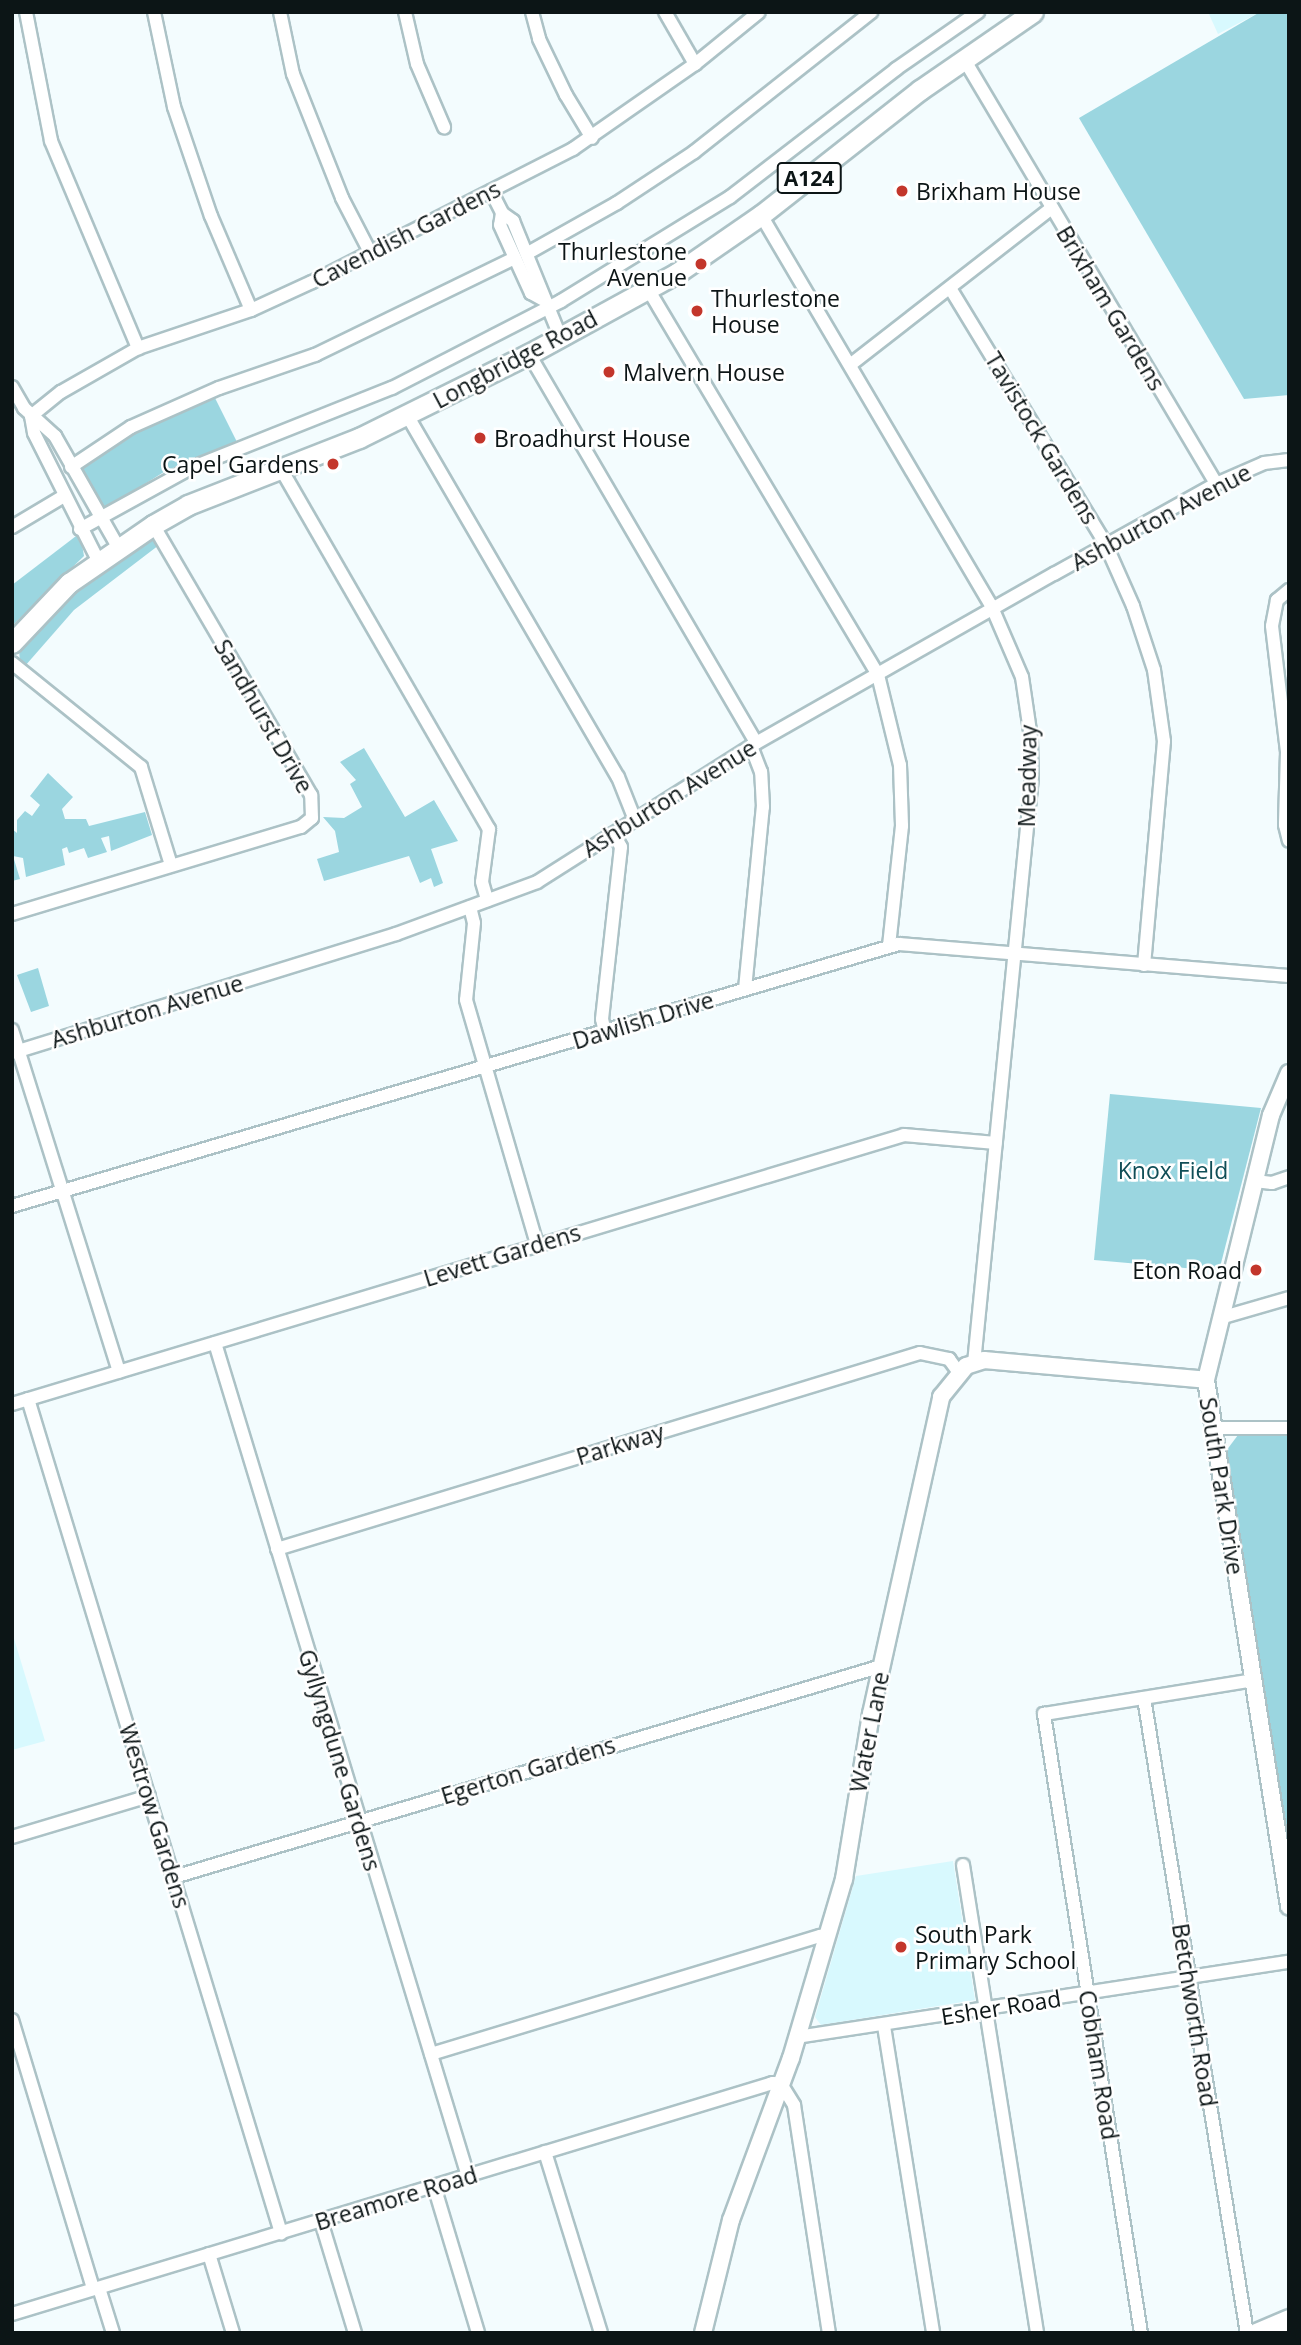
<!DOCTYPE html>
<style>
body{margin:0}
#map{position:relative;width:1301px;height:2345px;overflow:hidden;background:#f3fcfe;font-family:"Open Sans",sans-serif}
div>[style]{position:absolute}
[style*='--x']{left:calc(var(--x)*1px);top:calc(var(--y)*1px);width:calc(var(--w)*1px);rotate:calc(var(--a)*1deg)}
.built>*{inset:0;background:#d8f9fe}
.green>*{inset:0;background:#9bd6e0}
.roads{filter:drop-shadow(2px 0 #acc2c6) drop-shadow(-2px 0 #acc2c6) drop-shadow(0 2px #acc2c6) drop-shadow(0 -2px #acc2c6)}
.minor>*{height:12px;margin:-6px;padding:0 6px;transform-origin:6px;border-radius:6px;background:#fff}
.tertiary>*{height:16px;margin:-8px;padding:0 8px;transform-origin:8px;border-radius:8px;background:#fff}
.primary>*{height:19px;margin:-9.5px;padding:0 9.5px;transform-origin:9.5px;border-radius:9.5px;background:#fff}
.dots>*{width:19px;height:19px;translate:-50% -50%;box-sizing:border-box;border:4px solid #fff;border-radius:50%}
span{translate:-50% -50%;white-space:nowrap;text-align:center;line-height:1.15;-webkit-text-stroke:5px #fff;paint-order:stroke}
.shield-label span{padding:2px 5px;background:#fff;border:2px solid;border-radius:5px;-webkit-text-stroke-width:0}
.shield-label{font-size:21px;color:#0c1516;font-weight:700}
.poi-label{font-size:23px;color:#0c1516}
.left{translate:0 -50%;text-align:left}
.right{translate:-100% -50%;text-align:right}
.street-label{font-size:23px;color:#0c1516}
.park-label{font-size:23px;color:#104e57}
.frame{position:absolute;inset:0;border:14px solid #0c1516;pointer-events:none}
</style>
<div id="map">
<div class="built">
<div style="clip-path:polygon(1208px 12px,1260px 12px,1218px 34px)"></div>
<div style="clip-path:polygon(12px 1632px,45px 1741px,12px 1750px)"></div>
<div style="clip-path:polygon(953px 1861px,975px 2000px,821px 2025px,815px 2017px,856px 1876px)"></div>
</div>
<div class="green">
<div style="clip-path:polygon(1260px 12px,1289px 12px,1289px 395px,1244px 399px,1079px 118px)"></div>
<div style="clip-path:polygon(215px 398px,238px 444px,167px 470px,102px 511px,79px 464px,136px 428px,197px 401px)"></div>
<div style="clip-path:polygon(80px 533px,84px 556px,12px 626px,12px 585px)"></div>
<div style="clip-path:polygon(149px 538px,159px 545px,74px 610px,25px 666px,20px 662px,19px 650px,79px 584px)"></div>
<div style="clip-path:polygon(364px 748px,405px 817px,434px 800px,458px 841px,431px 849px,443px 883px,434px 887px,431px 878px,420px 883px,409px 856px,324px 881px,317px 859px,339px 852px,335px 831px,323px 817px,344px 818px,362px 807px,350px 784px,356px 780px,340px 762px)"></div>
<div style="clip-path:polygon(48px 773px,73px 797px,62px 809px,65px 819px,86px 819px,89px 826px,145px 812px,152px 835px,111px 851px,109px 836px,101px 838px,107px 852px,88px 858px,84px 848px,69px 853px,67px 847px,62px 849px,65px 865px,26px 877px,23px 858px,13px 856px,20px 879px,12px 881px,12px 829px,17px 833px,17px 820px,25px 811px,32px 816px,40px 805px,30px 796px)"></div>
<div style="clip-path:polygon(38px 968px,49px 1006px,31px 1012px,17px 975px)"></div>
<div style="clip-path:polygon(1110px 1094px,1261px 1108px,1219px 1271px,1094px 1260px)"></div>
<div style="clip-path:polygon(1238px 1435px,1289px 1436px,1289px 1842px,1226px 1451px)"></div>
</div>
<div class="roads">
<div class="minor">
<div style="--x:26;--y:12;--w:131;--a:79"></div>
<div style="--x:51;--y:141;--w:225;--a:67.2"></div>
<div style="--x:154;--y:12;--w:97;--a:78.1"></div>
<div style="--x:174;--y:107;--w:115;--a:71.3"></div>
<div style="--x:211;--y:216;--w:102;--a:66.9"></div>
<div style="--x:280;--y:12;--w:63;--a:78.2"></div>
<div style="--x:293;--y:74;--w:133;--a:68.4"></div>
<div style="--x:342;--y:198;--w:61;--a:62.6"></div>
<div style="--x:405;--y:12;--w:53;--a:77"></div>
<div style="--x:417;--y:64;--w:69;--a:66.8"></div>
<div style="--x:532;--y:12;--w:28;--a:75"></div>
<div style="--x:539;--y:39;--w:62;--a:64.3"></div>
<div style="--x:566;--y:95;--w:50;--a:58.8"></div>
<div style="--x:665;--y:12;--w:60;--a:60"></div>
<div style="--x:964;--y:59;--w:494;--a:59.3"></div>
<div style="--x:491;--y:191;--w:25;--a:63"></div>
<div style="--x:502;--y:213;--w:14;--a:36"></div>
<div style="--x:513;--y:221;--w:124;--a:67.8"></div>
<div style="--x:502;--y:213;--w:12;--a:99"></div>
<div style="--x:500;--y:225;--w:75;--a:65.5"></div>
<div style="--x:531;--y:293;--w:13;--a:29"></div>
<div style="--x:761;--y:215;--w:453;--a:59.5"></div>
<div style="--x:991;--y:605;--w:78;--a:66.7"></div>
<div style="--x:1022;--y:677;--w:62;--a:81.6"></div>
<div style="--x:1031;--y:738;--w:39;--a:89"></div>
<div style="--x:1032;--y:777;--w:589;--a:95.65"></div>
<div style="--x:528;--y:253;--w:102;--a:-29.3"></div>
<div style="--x:617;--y:203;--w:92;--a:-33.5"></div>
<div style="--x:694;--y:152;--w:226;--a:-38.3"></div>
<div style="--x:950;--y:288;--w:301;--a:58.7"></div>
<div style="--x:1106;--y:545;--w:67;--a:66.1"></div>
<div style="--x:1133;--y:606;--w:67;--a:71.8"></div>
<div style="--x:1154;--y:670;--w:72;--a:82"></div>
<div style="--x:1164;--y:741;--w:225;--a:95.1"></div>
<div style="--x:648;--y:289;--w:449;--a:59.2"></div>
<div style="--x:878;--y:675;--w:93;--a:76.3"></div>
<div style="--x:900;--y:765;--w:61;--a:88.1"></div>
<div style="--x:902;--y:826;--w:121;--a:96.2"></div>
<div style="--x:529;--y:354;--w:450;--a:59.7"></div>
<div style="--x:850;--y:365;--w:256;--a:-37.9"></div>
<div style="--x:12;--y:387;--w:24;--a:60"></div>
<div style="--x:24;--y:408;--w:42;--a:42.1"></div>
<div style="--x:55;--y:436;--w:128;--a:60.4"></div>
<div style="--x:407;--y:415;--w:419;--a:59.8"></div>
<div style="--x:618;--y:777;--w:46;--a:68.4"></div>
<div style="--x:31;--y:416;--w:38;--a:-39"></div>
<div style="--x:61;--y:392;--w:89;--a:-29.7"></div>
<div style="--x:138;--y:348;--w:119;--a:-18.6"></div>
<div style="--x:251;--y:310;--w:67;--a:-24.7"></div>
<div style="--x:312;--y:282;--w:293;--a:-27"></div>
<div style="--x:573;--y:149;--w:149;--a:-34.9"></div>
<div style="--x:695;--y:64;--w:82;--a:-39.1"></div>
<div style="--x:31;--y:416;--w:17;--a:80"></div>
<div style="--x:34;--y:433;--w:142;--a:63.3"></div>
<div style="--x:71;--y:467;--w:72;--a:-33.7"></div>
<div style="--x:131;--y:427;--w:96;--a:-23.9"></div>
<div style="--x:219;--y:388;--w:102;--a:-19"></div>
<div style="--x:315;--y:355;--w:222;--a:-25.9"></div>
<div style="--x:281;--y:469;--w:416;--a:60"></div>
<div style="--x:489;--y:829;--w:53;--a:97.5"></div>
<div style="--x:482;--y:882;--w:19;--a:74"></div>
<div style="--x:12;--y:527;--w:61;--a:-30.8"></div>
<div style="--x:80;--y:529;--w:129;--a:-28.8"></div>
<div style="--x:193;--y:467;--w:214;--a:-21.7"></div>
<div style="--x:392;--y:388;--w:190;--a:-27.2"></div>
<div style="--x:561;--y:301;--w:198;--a:-31.6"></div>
<div style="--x:730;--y:197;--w:210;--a:-37.6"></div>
<div style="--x:896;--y:69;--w:100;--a:-34.8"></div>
<div style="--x:1289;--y:590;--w:16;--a:140"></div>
<div style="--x:1277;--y:600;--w:26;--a:101"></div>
<div style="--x:1272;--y:626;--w:127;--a:83.2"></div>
<div style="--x:1287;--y:752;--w:73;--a:91.6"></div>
<div style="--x:1285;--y:825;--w:16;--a:76"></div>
<div style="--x:12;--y:663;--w:166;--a:38.9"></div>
<div style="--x:141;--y:767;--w:102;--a:73"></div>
<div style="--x:470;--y:907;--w:16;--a:76"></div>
<div style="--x:474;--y:923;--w:77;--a:95.9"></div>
<div style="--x:466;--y:1000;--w:254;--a:73.8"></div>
<div style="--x:12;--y:914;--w:302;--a:-16.8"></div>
<div style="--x:301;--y:827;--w:14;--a:-39"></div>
<div style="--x:312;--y:818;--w:23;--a:-92"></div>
<div style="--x:311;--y:795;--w:313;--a:-120.3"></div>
<div style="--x:745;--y:989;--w:183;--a:-84.4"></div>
<div style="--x:763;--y:807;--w:35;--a:-93"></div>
<div style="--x:761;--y:772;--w:28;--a:-111"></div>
<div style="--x:12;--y:1030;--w:358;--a:72.6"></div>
<div style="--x:605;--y:1032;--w:13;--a:-103"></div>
<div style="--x:602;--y:1019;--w:173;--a:-83.7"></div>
<div style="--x:621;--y:847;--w:15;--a:-118"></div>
<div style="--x:12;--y:1053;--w:402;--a:-17.2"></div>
<div style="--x:396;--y:934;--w:150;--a:-20.2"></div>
<div style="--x:537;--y:882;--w:259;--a:-32.4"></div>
<div style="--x:756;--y:743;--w:343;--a:-29.6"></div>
<div style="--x:1054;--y:574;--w:185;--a:-29.1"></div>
<div style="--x:1216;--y:484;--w:52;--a:-23.6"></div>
<div style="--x:1264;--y:463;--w:25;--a:-7"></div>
<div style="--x:1255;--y:1181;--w:17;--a:7"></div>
<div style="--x:1272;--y:1183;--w:18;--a:-19"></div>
<div style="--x:12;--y:1206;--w:925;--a:-16.46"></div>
<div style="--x:899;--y:944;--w:391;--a:4.7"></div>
<div style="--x:1220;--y:1318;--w:72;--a:-16.2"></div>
<div style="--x:215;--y:1343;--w:871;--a:73.11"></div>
<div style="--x:28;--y:1399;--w:872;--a:73.12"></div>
<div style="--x:12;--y:1404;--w:932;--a:-16.78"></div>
<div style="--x:904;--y:1135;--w:92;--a:5"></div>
<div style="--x:1212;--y:1428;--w:77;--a:0"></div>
<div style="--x:277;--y:1549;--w:672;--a:-16.95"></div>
<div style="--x:920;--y:1353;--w:30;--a:12"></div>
<div style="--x:949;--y:1359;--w:17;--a:54"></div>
<div style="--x:1144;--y:1698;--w:643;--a:80.79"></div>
<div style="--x:12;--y:1837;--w:143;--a:-16.7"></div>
<div style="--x:963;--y:1865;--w:474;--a:81"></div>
<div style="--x:174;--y:1877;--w:739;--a:-16.6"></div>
<div style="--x:12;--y:2020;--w:281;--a:73.2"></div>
<div style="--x:884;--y:2026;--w:311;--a:80.9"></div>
<div style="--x:797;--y:2037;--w:498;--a:-8.7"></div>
<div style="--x:431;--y:2054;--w:407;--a:-16.9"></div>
<div style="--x:820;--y:1936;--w:6;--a:18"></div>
<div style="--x:545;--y:2152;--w:189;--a:72.8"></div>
<div style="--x:434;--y:2186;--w:153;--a:73.3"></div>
<div style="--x:321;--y:2221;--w:117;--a:73.1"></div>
<div style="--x:209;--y:2254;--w:83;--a:73.1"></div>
<div style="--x:99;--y:2288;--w:47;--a:72.7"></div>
<div style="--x:12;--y:2314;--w:795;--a:-16.89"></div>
<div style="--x:773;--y:2083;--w:8;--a:7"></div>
<div style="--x:781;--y:2084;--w:25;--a:58"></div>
<div style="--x:794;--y:2105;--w:231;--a:81.3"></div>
<div style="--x:1141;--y:2333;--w:627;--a:-98.91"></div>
<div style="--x:1044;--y:1714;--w:213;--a:-9.2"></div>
</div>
<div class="tertiary">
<div style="--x:1289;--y:1073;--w:46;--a:113.2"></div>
<div style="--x:1271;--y:1115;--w:273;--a:103.8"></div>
<div style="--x:1206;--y:1380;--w:533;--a:81.03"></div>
<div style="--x:703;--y:2333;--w:116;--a:-76.1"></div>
<div style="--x:731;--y:2220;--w:173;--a:-69.7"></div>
<div style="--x:791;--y:2058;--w:187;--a:-73.5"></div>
<div style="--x:844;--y:1879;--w:167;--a:-80.7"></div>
<div style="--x:871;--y:1714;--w:325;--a:-77.5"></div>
<div style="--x:941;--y:1397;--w:40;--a:-51"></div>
<div style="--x:966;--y:1366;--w:19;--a:-18"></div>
<div style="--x:984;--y:1360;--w:223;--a:5.1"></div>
</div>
<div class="primary">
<div style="--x:12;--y:643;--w:83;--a:-46.5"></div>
<div style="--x:69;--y:583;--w:102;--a:-34.6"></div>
<div style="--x:153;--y:525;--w:40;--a:-29.7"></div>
<div style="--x:188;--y:505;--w:184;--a:-21.4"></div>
<div style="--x:359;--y:438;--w:190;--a:-26.3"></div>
<div style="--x:529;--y:354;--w:169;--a:-28.7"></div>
<div style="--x:677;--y:273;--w:102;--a:-34.6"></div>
<div style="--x:761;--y:215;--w:202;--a:-38.2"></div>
<div style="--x:920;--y:90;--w:137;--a:-34.6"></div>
<div style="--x:1256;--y:2333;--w:36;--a:-23"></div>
</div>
</div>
<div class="dots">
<div style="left:902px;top:191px;background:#c3362b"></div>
<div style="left:701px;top:264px;background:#c3362b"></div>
<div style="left:697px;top:311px;background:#c3362b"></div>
<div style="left:609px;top:372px;background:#c3362b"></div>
<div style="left:480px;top:438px;background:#c3362b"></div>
<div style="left:333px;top:464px;background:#c3362b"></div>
<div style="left:1256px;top:1270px;background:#c3362b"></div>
<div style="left:901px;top:1947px;background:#c3362b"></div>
</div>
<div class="shield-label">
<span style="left:809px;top:178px">A124</span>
</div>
<div class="poi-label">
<span class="left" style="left:916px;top:191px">Brixham House</span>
<span class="right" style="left:687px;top:264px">Thurlestone<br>Avenue</span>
<span class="left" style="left:711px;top:311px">Thurlestone<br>House</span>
<span class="left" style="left:623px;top:372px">Malvern House</span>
<span class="left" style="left:494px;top:438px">Broadhurst House</span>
<span class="right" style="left:319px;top:464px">Capel Gardens</span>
<span class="right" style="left:1242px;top:1270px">Eton Road</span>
<span class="left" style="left:915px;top:1947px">South Park<br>Primary School</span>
</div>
<div class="street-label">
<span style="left:406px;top:234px;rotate:-27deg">Cavendish Gardens</span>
<span style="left:1111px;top:308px;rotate:59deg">Brixham Gardens</span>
<span style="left:515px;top:359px;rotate:-28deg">Longbridge Road</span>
<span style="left:1042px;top:438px;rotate:59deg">Tavistock Gardens</span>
<span style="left:1161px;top:517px;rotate:-28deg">Ashburton Avenue</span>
<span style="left:264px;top:716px;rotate:60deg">Sandhurst Drive</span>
<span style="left:1027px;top:776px;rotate:-89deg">Meadway</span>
<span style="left:669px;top:798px;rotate:-32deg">Ashburton Avenue</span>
<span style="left:147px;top:1011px;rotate:-17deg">Ashburton Avenue</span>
<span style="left:643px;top:1020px;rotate:-17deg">Dawlish Drive</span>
<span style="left:502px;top:1255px;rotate:-17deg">Levett Gardens</span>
<span style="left:620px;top:1444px;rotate:-17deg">Parkway</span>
<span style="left:1222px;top:1486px;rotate:81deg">South Park Drive</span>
<span style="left:869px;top:1732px;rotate:-79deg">Water Lane</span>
<span style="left:340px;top:1760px;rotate:73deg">Gyllyngdune Gardens</span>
<span style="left:528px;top:1770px;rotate:-17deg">Egerton Gardens</span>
<span style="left:155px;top:1816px;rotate:73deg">Westrow Gardens</span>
<span style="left:1001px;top:2007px;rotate:-9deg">Esher Road</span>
<span style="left:1195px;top:2015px;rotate:81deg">Betchworth Road</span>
<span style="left:1099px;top:2065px;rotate:81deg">Cobham Road</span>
<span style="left:396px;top:2198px;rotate:-17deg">Breamore Road</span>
</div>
<div class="park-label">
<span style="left:1173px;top:1170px">Knox Field</span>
</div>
<div class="frame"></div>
</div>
